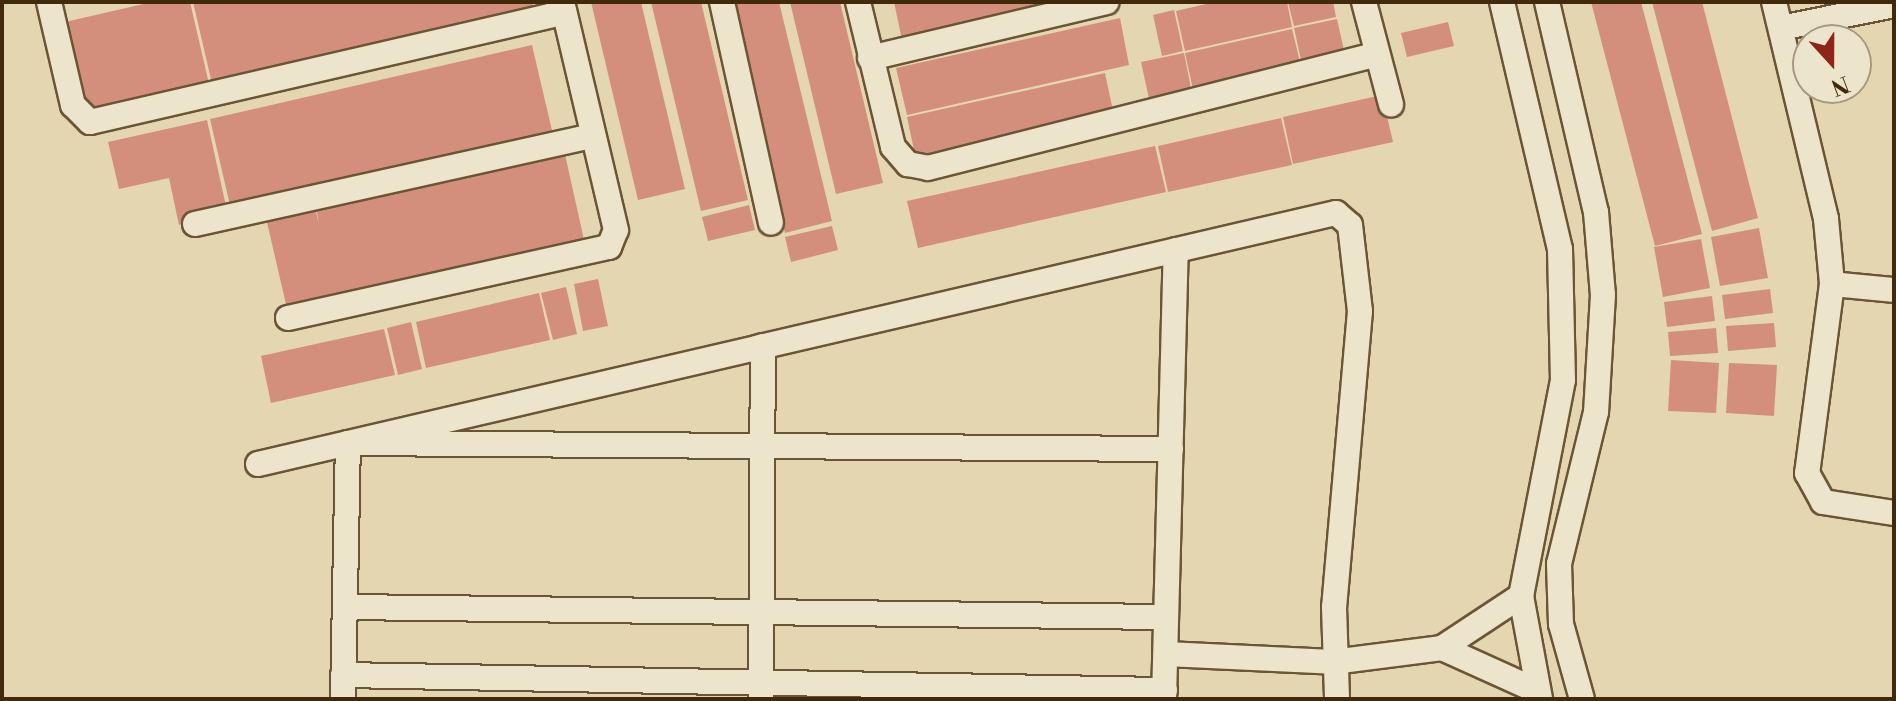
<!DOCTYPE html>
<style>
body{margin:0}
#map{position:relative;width:1896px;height:701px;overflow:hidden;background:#e4d6b1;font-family:"Libre Bodoni",serif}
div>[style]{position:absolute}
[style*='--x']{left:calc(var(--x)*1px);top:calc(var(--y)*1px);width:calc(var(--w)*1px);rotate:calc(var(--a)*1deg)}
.building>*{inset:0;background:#d48f7c}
.roads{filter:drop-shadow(2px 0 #6a5534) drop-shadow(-2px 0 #6a5534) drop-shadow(0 2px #6a5534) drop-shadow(0 -2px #6a5534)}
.minor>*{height:24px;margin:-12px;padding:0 12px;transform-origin:12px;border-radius:12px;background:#ede4cc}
span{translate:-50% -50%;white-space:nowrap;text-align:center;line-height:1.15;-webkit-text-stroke:7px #ede4cc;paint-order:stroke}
.frame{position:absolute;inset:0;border:4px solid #412a0b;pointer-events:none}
.north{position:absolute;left:1792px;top:24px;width:80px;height:80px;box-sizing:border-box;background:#ede4cc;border:2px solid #a89a7f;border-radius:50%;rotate:159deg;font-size:22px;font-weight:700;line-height:32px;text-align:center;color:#412a0b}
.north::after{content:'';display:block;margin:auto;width:28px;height:36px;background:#8f2418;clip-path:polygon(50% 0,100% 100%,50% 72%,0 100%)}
</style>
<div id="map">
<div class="building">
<div style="clip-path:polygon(152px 2px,190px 2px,210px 88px,86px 116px,65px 22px)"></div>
<div style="clip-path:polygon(193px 2px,532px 2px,535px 13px,213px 88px)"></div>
<div style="clip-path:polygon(591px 2px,641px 2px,685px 189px,638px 200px)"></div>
<div style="clip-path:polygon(651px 2px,701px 2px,748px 200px,701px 211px)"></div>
<div style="clip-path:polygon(730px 2px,779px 2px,832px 221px,785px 233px)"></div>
<div style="clip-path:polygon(790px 2px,840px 2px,883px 183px,836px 194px)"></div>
<div style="clip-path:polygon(894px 2px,1067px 2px,902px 40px)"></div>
<div style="clip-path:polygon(1215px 2px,1287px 2px,1292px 27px,1185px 51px,1176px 11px)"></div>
<div style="clip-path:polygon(1288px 2px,1333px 2px,1336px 17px,1294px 26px)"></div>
<div style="clip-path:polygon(1591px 2px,1641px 2px,1702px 234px,1655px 246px)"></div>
<div style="clip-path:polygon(1652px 2px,1702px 2px,1758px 218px,1712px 231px)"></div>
<div style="clip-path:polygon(1174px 10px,1183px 51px,1162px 56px,1153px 15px)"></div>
<div style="clip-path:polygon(1120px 18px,1129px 65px,907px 115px,896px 68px)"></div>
<div style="clip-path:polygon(1337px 19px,1346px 59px,1303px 69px,1294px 28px)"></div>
<div style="clip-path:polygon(1448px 22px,1454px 46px,1407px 57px,1401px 33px)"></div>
<div style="clip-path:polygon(1292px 29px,1302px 70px,1194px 94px,1185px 53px)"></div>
<div style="clip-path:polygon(532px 45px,554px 139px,232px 214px,210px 119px)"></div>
<div style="clip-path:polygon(1184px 53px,1192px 93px,1150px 103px,1141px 62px)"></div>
<div style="clip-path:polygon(1105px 73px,1115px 120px,917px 164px,907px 117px)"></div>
<div style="clip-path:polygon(1382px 95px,1393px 142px,1293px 164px,1283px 117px)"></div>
<div style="clip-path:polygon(1281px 118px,1292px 165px,1168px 192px,1158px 146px)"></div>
<div style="clip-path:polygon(207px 120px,228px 215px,179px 225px,169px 178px,119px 189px,108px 142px)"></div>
<div style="clip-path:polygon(1155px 146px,1166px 192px,918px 248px,907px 201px)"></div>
<div style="clip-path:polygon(564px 150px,585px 244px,288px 313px,266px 218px,315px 207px,319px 225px,316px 206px)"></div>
<div style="clip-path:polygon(749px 205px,755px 230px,708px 241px,702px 217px)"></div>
<div style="clip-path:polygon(832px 226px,838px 250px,791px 262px,785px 237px)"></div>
<div style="clip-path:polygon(1759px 228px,1768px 278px,1720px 286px,1711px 237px)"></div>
<div style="clip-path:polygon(1701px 239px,1710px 288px,1663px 297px,1654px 247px)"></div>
<div style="clip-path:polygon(598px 279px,608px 326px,583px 331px,574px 284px)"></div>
<div style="clip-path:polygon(566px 287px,577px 334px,553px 340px,541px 293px)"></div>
<div style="clip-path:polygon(1770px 289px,1773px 313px,1725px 319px,1722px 295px)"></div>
<div style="clip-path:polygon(539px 293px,550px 340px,426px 368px,416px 322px)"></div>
<div style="clip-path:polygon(1712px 296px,1715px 321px,1667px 327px,1664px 302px)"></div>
<div style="clip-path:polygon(411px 322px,422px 369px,398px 375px,387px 328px)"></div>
<div style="clip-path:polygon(1774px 323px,1776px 347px,1728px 351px,1726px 326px)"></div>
<div style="clip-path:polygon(1716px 328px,1718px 353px,1670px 356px,1668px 332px)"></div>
<div style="clip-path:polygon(384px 329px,395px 375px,271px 403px,261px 356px)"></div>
<div style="clip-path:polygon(1671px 360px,1719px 363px,1716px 413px,1668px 411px)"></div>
<div style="clip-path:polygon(1729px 363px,1777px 365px,1774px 416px,1726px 413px)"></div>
</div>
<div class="roads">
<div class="minor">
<div style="--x:49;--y:2;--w:106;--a:76.9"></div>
<div style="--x:73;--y:105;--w:24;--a:45"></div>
<div style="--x:90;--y:122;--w:486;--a:-13"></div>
<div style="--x:722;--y:2;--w:226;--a:77.5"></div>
<div style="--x:858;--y:2;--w:149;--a:76.4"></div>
<div style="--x:893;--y:147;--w:23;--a:49"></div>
<div style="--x:908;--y:164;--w:20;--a:11"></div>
<div style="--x:928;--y:168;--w:463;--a:-14.2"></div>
<div style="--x:1364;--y:2;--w:106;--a:75.2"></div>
<div style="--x:1502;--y:2;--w:254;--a:76.8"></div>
<div style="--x:1560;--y:249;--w:131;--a:88.7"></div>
<div style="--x:1563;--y:380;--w:220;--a:101"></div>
<div style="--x:1521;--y:596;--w:105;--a:79.5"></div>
<div style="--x:1547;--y:2;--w:216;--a:76.9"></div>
<div style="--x:1596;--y:212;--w:83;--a:85.2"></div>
<div style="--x:1603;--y:295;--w:117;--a:93.4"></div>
<div style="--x:1596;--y:412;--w:156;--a:103.7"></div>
<div style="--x:1559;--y:564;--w:60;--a:88.1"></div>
<div style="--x:1561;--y:624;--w:78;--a:74.4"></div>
<div style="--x:1774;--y:2;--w:223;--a:76.5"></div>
<div style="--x:1826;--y:219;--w:65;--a:84.7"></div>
<div style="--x:1832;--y:284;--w:191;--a:97.5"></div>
<div style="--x:1807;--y:473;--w:33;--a:61"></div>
<div style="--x:1823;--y:502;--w:72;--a:8.8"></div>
<div style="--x:1781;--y:28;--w:115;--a:-11.5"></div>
<div style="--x:870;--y:58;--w:243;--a:-13.3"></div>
<div style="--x:195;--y:224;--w:407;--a:-12.5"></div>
<div style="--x:1832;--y:284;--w:62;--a:5.5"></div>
<div style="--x:288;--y:318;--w:329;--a:-12.5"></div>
<div style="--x:609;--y:247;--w:18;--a:-68"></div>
<div style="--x:616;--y:230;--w:234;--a:-103.3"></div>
<div style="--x:258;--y:464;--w:1107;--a:-13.11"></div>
<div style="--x:1336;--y:213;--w:18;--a:41"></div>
<div style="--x:1350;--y:225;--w:87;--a:83.4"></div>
<div style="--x:1360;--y:311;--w:297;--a:95"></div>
<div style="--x:1334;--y:607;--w:92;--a:88.1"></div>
<div style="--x:345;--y:607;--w:821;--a:0.7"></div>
<div style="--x:1442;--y:648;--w:102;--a:24.3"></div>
<div style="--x:1166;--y:654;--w:167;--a:2.7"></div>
<div style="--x:1333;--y:662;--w:110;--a:-7.3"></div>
<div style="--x:1442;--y:648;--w:95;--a:-33.4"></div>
<div style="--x:343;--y:675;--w:822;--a:1.05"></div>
<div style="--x:343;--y:699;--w:256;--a:-88.9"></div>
<div style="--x:348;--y:443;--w:823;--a:0.42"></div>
<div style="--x:761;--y:699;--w:353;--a:-89.7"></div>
<div style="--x:1164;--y:699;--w:449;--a:-88.5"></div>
</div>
</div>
<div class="frame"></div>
<div class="north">N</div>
</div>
